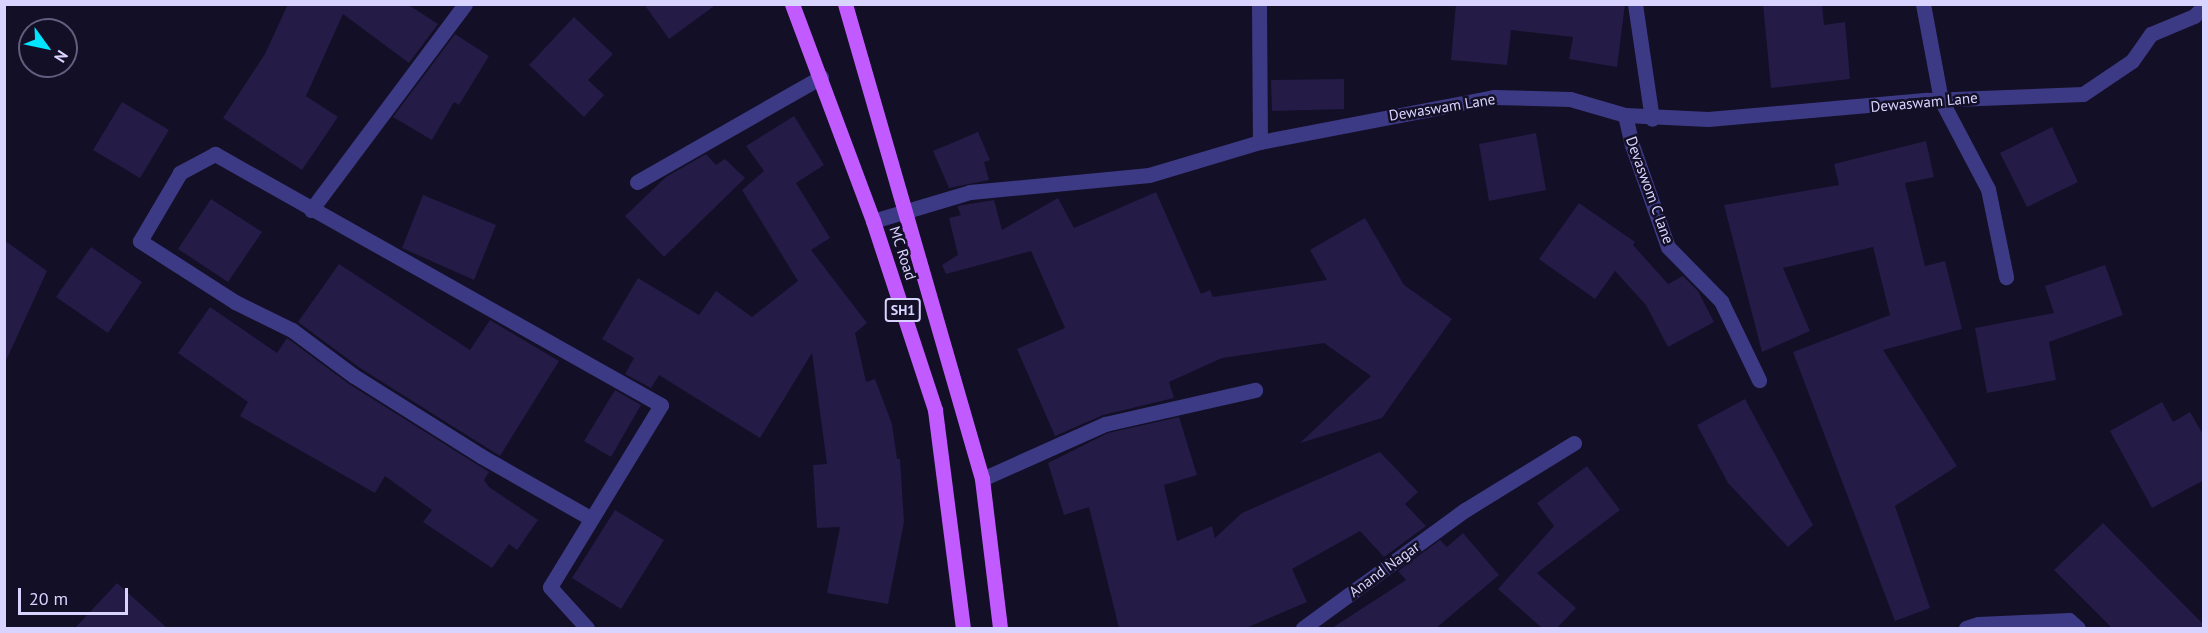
<!DOCTYPE html>
<style>
body{margin:0}
#map{position:relative;width:2208px;height:633px;overflow:hidden;background:#130f26;font-family:"PT Sans",sans-serif}
div>[style]{position:absolute}
[style*='--x']{left:calc(var(--x)*1px);top:calc(var(--y)*1px);width:calc(var(--w)*1px);rotate:calc(var(--a)*1deg)}
.building>*{inset:0;background:#241b47}
.minor>*{height:15px;margin:-7.5px;padding:0 7.5px;transform-origin:7.5px;border-radius:7.5px;background:#3d3a85}
.major>*{height:15px;margin:-7.5px;padding:0 7.5px;transform-origin:7.5px;border-radius:7.5px;background:#c25bff}
span{translate:-50% -50%;white-space:nowrap;text-align:center;line-height:1.15;-webkit-text-stroke:5px #130f26;paint-order:stroke}
.shield-label span{padding:2px 4px;background:#130f26;border:2px solid;border-radius:4px;-webkit-text-stroke-width:0}
.shield-label{font-size:14px;color:#d9d4ff;font-weight:700}
.street-label{font-size:15px;color:#d9d4ff}
.frame{position:absolute;inset:0;border:6px solid #d9d4ff;pointer-events:none}
.north{position:absolute;left:18px;top:18px;width:60px;height:60px;box-sizing:border-box;background:#130f26;border:2px solid #625e7d;border-radius:50%;rotate:123deg;font-size:16px;font-weight:700;line-height:24px;text-align:center;color:#d9d4ff}
.north::after{content:'';display:block;margin:auto;width:21px;height:27px;background:#00e5ff;clip-path:polygon(50% 0,100% 100%,50% 72%,0 100%)}
.scale{position:absolute;left:18px;top:588px;width:110px;height:27px;box-sizing:border-box;border:3px solid #d9d4ff;border-top:0;padding-left:8px;font-size:18px;line-height:21px;white-space:nowrap;color:#d9d4ff;-webkit-text-stroke:4px #130f26;paint-order:stroke}
</style>
<div id="map">
<div class="building">
<div style="clip-path:polygon(288px 4px,407px 4px,438px 24px,409px 63px,343px 14px,306px 96px,338px 117px,302px 170px,223px 118px,265px 54px)"></div>
<div style="clip-path:polygon(644px 4px,717px 4px,669px 39px)"></div>
<div style="clip-path:polygon(1456px 4px,1625px 4px,1617px 67px,1569px 59px,1573px 37px,1511px 30px,1507px 65px,1451px 60px)"></div>
<div style="clip-path:polygon(1763px 4px,1822px 4px,1824px 25px,1845px 22px,1850px 79px,1771px 88px)"></div>
<div style="clip-path:polygon(574px 17px,613px 54px,588px 80px,604px 95px,584px 117px,529px 65px)"></div>
<div style="clip-path:polygon(455px 34px,489px 56px,459px 105px,454px 102px,432px 140px,393px 117px)"></div>
<div style="clip-path:polygon(1344px 79px,1344px 109px,1272px 111px,1271px 80px)"></div>
<div style="clip-path:polygon(122px 102px,169px 130px,140px 178px,93px 150px)"></div>
<div style="clip-path:polygon(794px 116px,824px 165px,796px 183px,830px 238px,811px 250px,867px 323px,855px 333px,866px 382px,875px 379px,892px 424px,897px 459px,900px 459px,904px 522px,888px 604px,827px 593px,840px 527px,817px 528px,813px 465px,827px 464px,812px 353px,760px 438px,659px 375px,651px 388px,625px 374px,634px 358px,602px 339px,638px 278px,699px 315px,716px 291px,752px 317px,798px 281px,742px 190px,764px 171px,746px 146px)"></div>
<div style="clip-path:polygon(2052px 127px,2078px 182px,2027px 207px,2000px 153px)"></div>
<div style="clip-path:polygon(978px 132px,990px 160px,984px 162px,989px 180px,949px 188px,933px 151px)"></div>
<div style="clip-path:polygon(1536px 133px,1546px 190px,1489px 201px,1479px 144px)"></div>
<div style="clip-path:polygon(1926px 141px,1934px 177px,1905px 183px,1925px 266px,1945px 261px,1962px 329px,1883px 350px,1957px 466px,1895px 506px,1930px 608px,1895px 621px,1793px 352px,1890px 315px,1873px 247px,1783px 268px,1810px 331px,1762px 352px,1724px 205px,1839px 185px,1834px 164px)"></div>
<div style="clip-path:polygon(706px 154px,716px 165px,725px 159px,745px 178px,664px 257px,625px 216px,666px 177px)"></div>
<div style="clip-path:polygon(1156px 192px,1201px 294px,1210px 290px,1213px 297px,1327px 280px,1310px 250px,1365px 218px,1404px 285px,1452px 319px,1382px 418px,1300px 443px,1371px 376px,1324px 343px,1222px 358px,1169px 382px,1174px 398px,1103px 415px,1055px 436px,1017px 349px,1065px 328px,1031px 251px,946px 274px,942px 265px,958px 255px,949px 218px,961px 215px,957px 206px,994px 200px,1002px 230px,1058px 198px,1074px 228px)"></div>
<div style="clip-path:polygon(423px 195px,496px 225px,474px 280px,402px 248px)"></div>
<div style="clip-path:polygon(211px 199px,262px 232px,228px 282px,178px 249px)"></div>
<div style="clip-path:polygon(1579px 203px,1635px 242px,1633px 245px,1668px 284px,1683px 276px,1698px 291px,1714px 322px,1668px 347px,1646px 305px,1615px 271px,1595px 299px,1539px 259px)"></div>
<div style="clip-path:polygon(4px 240px,47px 271px,4px 365px)"></div>
<div style="clip-path:polygon(91px 247px,142px 282px,108px 333px,56px 297px)"></div>
<div style="clip-path:polygon(339px 264px,470px 350px,490px 320px,559px 361px,500px 456px,360px 368px,298px 322px)"></div>
<div style="clip-path:polygon(2105px 265px,2123px 315px,2049px 342px,2056px 380px,1987px 393px,1975px 328px,2054px 313px,2045px 286px)"></div>
<div style="clip-path:polygon(210px 307px,277px 353px,287px 338px,349px 384px,489px 472px,484px 480px,489px 487px,538px 520px,517px 550px,509px 544px,492px 568px,423px 522px,432px 510px,385px 476px,375px 493px,240px 416px,248px 402px,178px 353px)"></div>
<div style="clip-path:polygon(615px 390px,641px 405px,611px 457px,584px 441px)"></div>
<div style="clip-path:polygon(1745px 399px,1813px 525px,1788px 547px,1728px 483px,1697px 425px)"></div>
<div style="clip-path:polygon(2162px 402px,2173px 422px,2190px 412px,2204px 436px,2204px 480px,2152px 508px,2110px 431px)"></div>
<div style="clip-path:polygon(1179px 417px,1197px 475px,1164px 485px,1177px 541px,1212px 526px,1215px 538px,1242px 513px,1380px 452px,1418px 492px,1405px 504px,1426px 526px,1384px 557px,1360px 531px,1292px 569px,1307px 602px,1246px 628px,1119px 628px,1089px 507px,1064px 515px,1048px 463px,1108px 433px)"></div>
<div style="clip-path:polygon(1587px 466px,1620px 510px,1537px 573px,1576px 608px,1557px 628px,1542px 628px,1498px 589px,1554px 526px,1537px 503px)"></div>
<div style="clip-path:polygon(615px 510px,664px 540px,621px 609px,572px 578px)"></div>
<div style="clip-path:polygon(2103px 523px,2204px 625px,2204px 628px,2112px 628px,2054px 570px)"></div>
<div style="clip-path:polygon(1463px 533px,1499px 575px,1436px 628px,1332px 628px,1406px 580px,1398px 571px,1440px 540px,1447px 547px)"></div>
<div style="clip-path:polygon(117px 583px,167px 628px,75px 628px)"></div>
</div>
<div class="minor">
<div style="--x:1259;--y:4;--w:138;--a:89.6"></div>
<div style="--x:1635;--y:4;--w:116;--a:81.6"></div>
<div style="--x:1923;--y:4;--w:98;--a:79.4"></div>
<div style="--x:1941;--y:100;--w:101;--a:62.2"></div>
<div style="--x:1988;--y:189;--w:90;--a:78.4"></div>
<div style="--x:1625;--y:115;--w:31;--a:77"></div>
<div style="--x:1632;--y:145;--w:108;--a:70.6"></div>
<div style="--x:1668;--y:247;--w:76;--a:45.5"></div>
<div style="--x:1721;--y:301;--w:88;--a:64.3"></div>
<div style="--x:637;--y:182;--w:212;--a:-29.7"></div>
<div style="--x:311;--y:210;--w:257;--a:-53.2"></div>
<div style="--x:873;--y:221;--w:101;--a:-16.6"></div>
<div style="--x:970;--y:192;--w:180;--a:-5.4"></div>
<div style="--x:1149;--y:175;--w:116;--a:-16.6"></div>
<div style="--x:1260;--y:142;--w:238;--a:-10.9"></div>
<div style="--x:1494;--y:97;--w:76;--a:1.5"></div>
<div style="--x:1570;--y:99;--w:57;--a:16.2"></div>
<div style="--x:1625;--y:115;--w:83;--a:2.8"></div>
<div style="--x:1708;--y:119;--w:220;--a:-5"></div>
<div style="--x:1927;--y:100;--w:156;--a:-2.2"></div>
<div style="--x:2083;--y:94;--w:59;--a:-34"></div>
<div style="--x:2132;--y:61;--w:33;--a:-55"></div>
<div style="--x:2151;--y:34;--w:47;--a:-22.7"></div>
<div style="--x:2194;--y:16;--w:14;--a:-45"></div>
<div style="--x:982;--y:479;--w:135;--a:-24.1"></div>
<div style="--x:1105;--y:424;--w:154;--a:-12.8"></div>
<div style="--x:587;--y:628;--w:55;--a:-132.1"></div>
<div style="--x:550;--y:587;--w:213;--a:-58.6"></div>
<div style="--x:661;--y:405;--w:512;--a:-150.63"></div>
<div style="--x:215;--y:154;--w:40;--a:152"></div>
<div style="--x:180;--y:173;--w:79;--a:120.5"></div>
<div style="--x:140;--y:241;--w:113;--a:32.7"></div>
<div style="--x:235;--y:302;--w:64;--a:26.2"></div>
<div style="--x:292;--y:330;--w:77;--a:36.6"></div>
<div style="--x:354;--y:376;--w:150;--a:32.2"></div>
<div style="--x:481;--y:456;--w:125;--a:29.6"></div>
<div style="--x:1303;--y:628;--w:200;--a:-36.1"></div>
<div style="--x:1465;--y:510;--w:128;--a:-31.6"></div>
<div style="--x:1966;--y:628;--w:13;--a:-18"></div>
<div style="--x:1978;--y:624;--w:91;--a:-2.5"></div>
<div style="--x:2069;--y:620;--w:12;--a:42"></div>
</div>
<div class="major">
<div style="--x:792;--y:4;--w:232;--a:69.5"></div>
<div style="--x:873;--y:221;--w:199;--a:71.8"></div>
<div style="--x:935;--y:410;--w:220;--a:82.7"></div>
<div style="--x:845;--y:4;--w:494;--a:73.9"></div>
<div style="--x:982;--y:479;--w:150;--a:83.1"></div>
</div>
<div class="shield-label">
<span style="left:903px;top:310px">SH1</span>
</div>
<div class="street-label">
<span style="left:1924px;top:102px;rotate:-5deg">Dewaswam Lane</span>
<span style="left:1442px;top:107px;rotate:-9deg">Dewaswam Lane</span>
<span style="left:1650px;top:190px;rotate:70deg">Devaswom C lane</span>
<span style="left:903px;top:253px;rotate:72deg">MC Road</span>
<span style="left:1384px;top:569px;rotate:-36deg">Anand Nagar</span>
</div>
<div class="frame"></div>
<div class="north">N</div>
<div class="scale">20 m</div>
</div>
